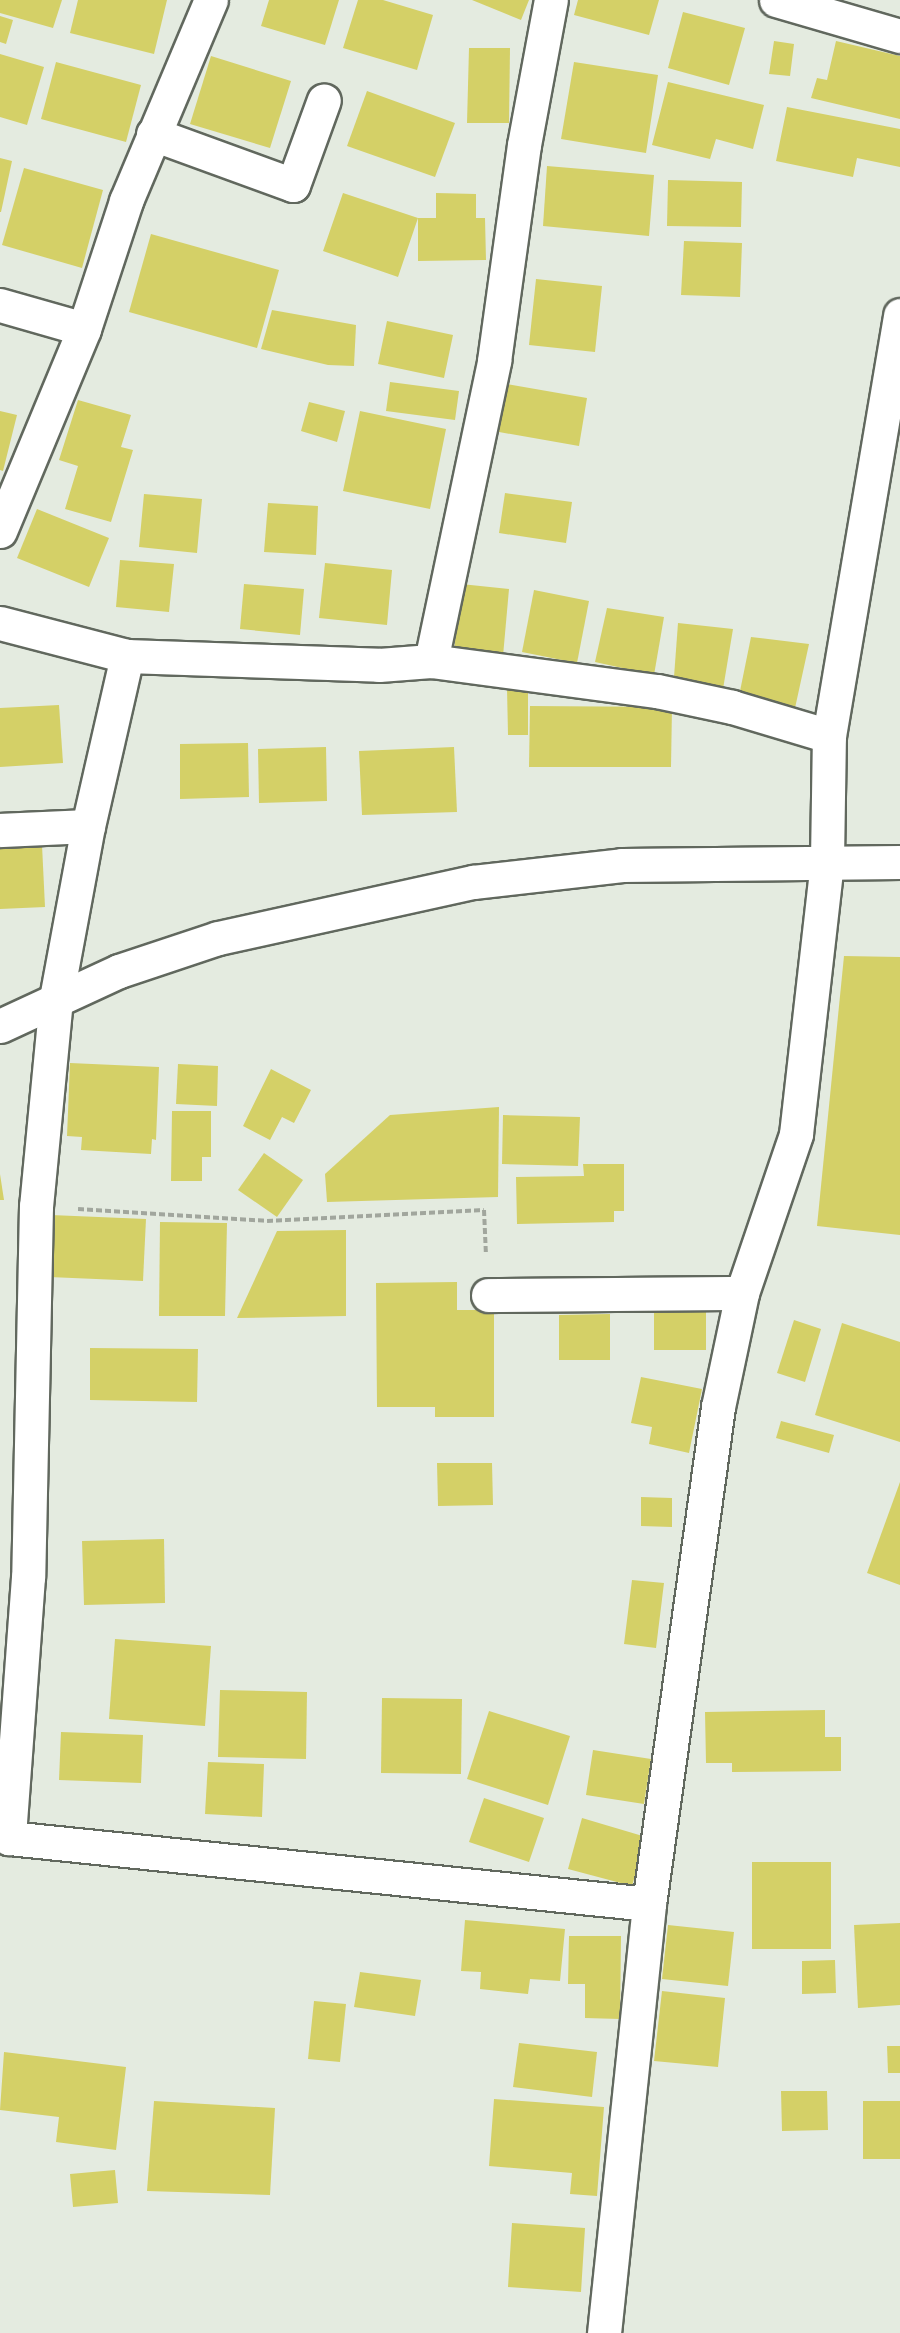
<!DOCTYPE html>
<style>
body{margin:0}
#map{position:relative;width:900px;height:2333px;overflow:hidden;background:#e4ebe0;font-family:Merriweather,serif}
div>[style]{position:absolute}
[style*='--x']{left:calc(var(--x)*1px);top:calc(var(--y)*1px);width:calc(var(--w)*1px);rotate:calc(var(--a)*1deg)}
.building>*{inset:0;background:#d4d067}
.path>*{height:4px;margin-top:-2px;transform-origin:0;background:repeating-linear-gradient(90deg,#a1a69d 0 6px,transparent 0 9px)}
.roads{filter:drop-shadow(2px 0 #61685e) drop-shadow(-2px 0 #61685e) drop-shadow(0 2px #61685e) drop-shadow(0 -2px #61685e)}
.minor>*{height:33px;margin:-16.5px;padding:0 16.5px;transform-origin:16.5px;border-radius:16.5px;background:#fff}
span{translate:-50% -50%;white-space:nowrap;text-align:center;line-height:1.15;-webkit-text-stroke:5px #f1f9ed;paint-order:stroke}
</style>
<div id="map">
<div class="building">
<div style="clip-path:polygon(0 0,62px 0,53px 28px,0 13px)"></div>
<div style="clip-path:polygon(78px 0,167px 0,154px 54px,70px 33px)"></div>
<div style="clip-path:polygon(269px 0,339px 0,325px 45px,261px 26px)"></div>
<div style="clip-path:polygon(358px 0,383px 0,433px 15px,417px 70px,343px 48px)"></div>
<div style="clip-path:polygon(472px 0,529px 0,521px 20px)"></div>
<div style="clip-path:polygon(578px 0,659px 0,649px 35px,574px 15px)"></div>
<div style="clip-path:polygon(683px 12px,745px 28px,729px 85px,668px 68px)"></div>
<div style="clip-path:polygon(0 16px,13px 20px,6px 44px,0 42px)"></div>
<div style="clip-path:polygon(774px 41px,794px 44px,790px 76px,769px 74px)"></div>
<div style="clip-path:polygon(836px 41px,900px 56px,900px 119px,811px 98px,817px 78px,827px 80px)"></div>
<div style="clip-path:polygon(469px 48px,510px 48px,509px 123px,467px 123px)"></div>
<div style="clip-path:polygon(0 54px,44px 67px,27px 125px,0 117px)"></div>
<div style="clip-path:polygon(211px 56px,291px 81px,270px 148px,190px 124px)"></div>
<div style="clip-path:polygon(56px 62px,141px 85px,126px 142px,41px 119px)"></div>
<div style="clip-path:polygon(574px 62px,658px 75px,646px 153px,561px 139px)"></div>
<div style="clip-path:polygon(668px 82px,764px 105px,753px 149px,716px 139px,710px 159px,652px 145px)"></div>
<div style="clip-path:polygon(367px 91px,455px 123px,435px 177px,347px 146px)"></div>
<div style="clip-path:polygon(787px 107px,900px 129px,900px 167px,857px 158px,853px 177px,776px 161px)"></div>
<div style="clip-path:polygon(0 158px,12px 161px,1px 212px,0 212px)"></div>
<div style="clip-path:polygon(547px 166px,654px 175px,649px 236px,543px 226px)"></div>
<div style="clip-path:polygon(24px 168px,103px 190px,82px 268px,2px 245px)"></div>
<div style="clip-path:polygon(668px 180px,742px 182px,741px 227px,667px 226px)"></div>
<div style="clip-path:polygon(343px 193px,418px 218px,436px 218px,436px 193px,476px 194px,476px 218px,485px 218px,486px 260px,418px 261px,418px 218px,398px 277px,323px 251px)"></div>
<div style="clip-path:polygon(151px 234px,279px 270px,257px 348px,129px 312px)"></div>
<div style="clip-path:polygon(684px 241px,742px 243px,740px 297px,681px 295px)"></div>
<div style="clip-path:polygon(536px 279px,602px 286px,595px 352px,529px 345px)"></div>
<div style="clip-path:polygon(272px 310px,356px 325px,354px 366px,328px 365px,261px 349px)"></div>
<div style="clip-path:polygon(387px 321px,453px 335px,444px 378px,378px 364px)"></div>
<div style="clip-path:polygon(390px 382px,459px 391px,455px 420px,386px 411px)"></div>
<div style="clip-path:polygon(507px 384px,587px 398px,579px 446px,499px 432px)"></div>
<div style="clip-path:polygon(78px 400px,131px 415px,121px 447px,133px 450px,111px 522px,65px 509px,78px 466px,59px 460px)"></div>
<div style="clip-path:polygon(309px 402px,345px 411px,337px 442px,301px 431px)"></div>
<div style="clip-path:polygon(0 411px,17px 415px,3px 471px,0 470px)"></div>
<div style="clip-path:polygon(360px 411px,446px 429px,430px 509px,343px 491px)"></div>
<div style="clip-path:polygon(505px 493px,572px 502px,566px 543px,499px 533px)"></div>
<div style="clip-path:polygon(144px 494px,202px 499px,197px 553px,139px 547px)"></div>
<div style="clip-path:polygon(268px 503px,318px 506px,316px 555px,264px 552px)"></div>
<div style="clip-path:polygon(37px 509px,109px 538px,89px 587px,17px 558px)"></div>
<div style="clip-path:polygon(120px 560px,174px 564px,169px 612px,116px 607px)"></div>
<div style="clip-path:polygon(325px 563px,392px 570px,387px 625px,319px 618px)"></div>
<div style="clip-path:polygon(244px 584px,304px 589px,300px 635px,240px 629px)"></div>
<div style="clip-path:polygon(461px 584px,509px 589px,503px 656px,454px 651px)"></div>
<div style="clip-path:polygon(534px 590px,589px 601px,577px 663px,522px 652px)"></div>
<div style="clip-path:polygon(607px 608px,664px 617px,654px 675px,595px 662px)"></div>
<div style="clip-path:polygon(678px 623px,733px 629px,723px 689px,674px 677px)"></div>
<div style="clip-path:polygon(751px 637px,809px 644px,795px 708px,739px 696px)"></div>
<div style="clip-path:polygon(507px 688px,528px 688px,528px 735px,508px 735px)"></div>
<div style="clip-path:polygon(59px 705px,63px 763px,0 767px,0 708px)"></div>
<div style="clip-path:polygon(530px 706px,672px 707px,671px 767px,529px 767px)"></div>
<div style="clip-path:polygon(248px 743px,249px 797px,180px 799px,180px 744px)"></div>
<div style="clip-path:polygon(326px 747px,327px 801px,259px 803px,258px 749px)"></div>
<div style="clip-path:polygon(454px 747px,457px 812px,362px 815px,359px 751px)"></div>
<div style="clip-path:polygon(42px 845px,45px 907px,0 909px,0 846px)"></div>
<div style="clip-path:polygon(844px 956px,900px 957px,900px 1235px,817px 1226px)"></div>
<div style="clip-path:polygon(70px 1063px,159px 1067px,156px 1140px,152px 1139px,151px 1154px,81px 1150px,82px 1137px,67px 1136px)"></div>
<div style="clip-path:polygon(178px 1064px,218px 1066px,217px 1106px,176px 1104px)"></div>
<div style="clip-path:polygon(271px 1069px,311px 1090px,294px 1123px,282px 1117px,270px 1140px,243px 1126px)"></div>
<div style="clip-path:polygon(499px 1107px,498px 1197px,327px 1202px,325px 1174px,390px 1115px)"></div>
<div style="clip-path:polygon(172px 1111px,211px 1111px,211px 1157px,202px 1157px,202px 1181px,171px 1181px)"></div>
<div style="clip-path:polygon(503px 1115px,580px 1117px,578px 1166px,502px 1164px)"></div>
<div style="clip-path:polygon(264px 1153px,303px 1180px,277px 1217px,238px 1190px)"></div>
<div style="clip-path:polygon(583px 1164px,624px 1164px,624px 1211px,614px 1211px,614px 1222px,517px 1224px,516px 1177px,584px 1176px)"></div>
<div style="clip-path:polygon(0 1174px,4px 1200px,0 1200px)"></div>
<div style="clip-path:polygon(51px 1215px,146px 1219px,143px 1281px,49px 1277px)"></div>
<div style="clip-path:polygon(160px 1222px,227px 1223px,225px 1316px,159px 1316px)"></div>
<div style="clip-path:polygon(346px 1230px,346px 1316px,237px 1318px,277px 1231px)"></div>
<div style="clip-path:polygon(457px 1282px,457px 1310px,494px 1310px,494px 1417px,435px 1417px,435px 1407px,377px 1407px,376px 1283px)"></div>
<div style="clip-path:polygon(654px 1304px,706px 1304px,706px 1350px,654px 1350px)"></div>
<div style="clip-path:polygon(610px 1314px,610px 1360px,559px 1360px,559px 1315px)"></div>
<div style="clip-path:polygon(794px 1320px,821px 1329px,805px 1382px,777px 1373px)"></div>
<div style="clip-path:polygon(842px 1323px,900px 1342px,900px 1442px,815px 1415px)"></div>
<div style="clip-path:polygon(90px 1348px,198px 1349px,197px 1402px,90px 1400px)"></div>
<div style="clip-path:polygon(641px 1377px,702px 1389px,689px 1453px,649px 1444px,652px 1427px,631px 1423px)"></div>
<div style="clip-path:polygon(781px 1421px,834px 1435px,829px 1453px,776px 1438px)"></div>
<div style="clip-path:polygon(437px 1463px,492px 1463px,493px 1505px,438px 1506px)"></div>
<div style="clip-path:polygon(900px 1482px,900px 1585px,867px 1573px)"></div>
<div style="clip-path:polygon(641px 1497px,672px 1498px,672px 1527px,641px 1526px)"></div>
<div style="clip-path:polygon(164px 1539px,165px 1603px,84px 1605px,82px 1541px)"></div>
<div style="clip-path:polygon(632px 1580px,664px 1583px,656px 1648px,624px 1644px)"></div>
<div style="clip-path:polygon(115px 1639px,211px 1646px,205px 1726px,109px 1719px)"></div>
<div style="clip-path:polygon(220px 1690px,307px 1692px,306px 1759px,218px 1757px)"></div>
<div style="clip-path:polygon(382px 1698px,462px 1699px,461px 1774px,381px 1773px)"></div>
<div style="clip-path:polygon(825px 1710px,825px 1737px,841px 1737px,841px 1771px,732px 1772px,732px 1763px,706px 1763px,705px 1712px)"></div>
<div style="clip-path:polygon(489px 1711px,570px 1736px,548px 1805px,467px 1779px)"></div>
<div style="clip-path:polygon(61px 1732px,143px 1735px,141px 1783px,59px 1780px)"></div>
<div style="clip-path:polygon(593px 1750px,651px 1759px,644px 1804px,586px 1795px)"></div>
<div style="clip-path:polygon(208px 1762px,264px 1764px,262px 1817px,205px 1814px)"></div>
<div style="clip-path:polygon(484px 1798px,544px 1818px,529px 1862px,469px 1842px)"></div>
<div style="clip-path:polygon(582px 1818px,646px 1837px,632px 1886px,568px 1869px)"></div>
<div style="clip-path:polygon(752px 1862px,831px 1862px,831px 1949px,752px 1949px)"></div>
<div style="clip-path:polygon(465px 1920px,565px 1929px,560px 1981px,530px 1979px,528px 1994px,480px 1989px,481px 1972px,461px 1971px)"></div>
<div style="clip-path:polygon(900px 1923px,900px 2005px,858px 2008px,854px 1925px)"></div>
<div style="clip-path:polygon(668px 1925px,734px 1932px,728px 1986px,662px 1979px)"></div>
<div style="clip-path:polygon(569px 1936px,621px 1936px,620px 2019px,585px 2018px,585px 1984px,568px 1984px)"></div>
<div style="clip-path:polygon(835px 1960px,836px 1993px,802px 1994px,802px 1961px)"></div>
<div style="clip-path:polygon(360px 1972px,421px 1980px,415px 2016px,354px 2007px)"></div>
<div style="clip-path:polygon(662px 1991px,725px 1998px,718px 2067px,654px 2061px)"></div>
<div style="clip-path:polygon(314px 2001px,346px 2004px,340px 2062px,308px 2059px)"></div>
<div style="clip-path:polygon(519px 2043px,597px 2052px,592px 2097px,513px 2087px)"></div>
<div style="clip-path:polygon(887px 2046px,900px 2046px,900px 2073px,888px 2073px)"></div>
<div style="clip-path:polygon(4px 2052px,126px 2067px,116px 2150px,56px 2142px,59px 2117px,0 2110px)"></div>
<div style="clip-path:polygon(781px 2091px,827px 2091px,828px 2130px,782px 2131px)"></div>
<div style="clip-path:polygon(494px 2099px,604px 2107px,597px 2196px,570px 2194px,572px 2173px,489px 2166px)"></div>
<div style="clip-path:polygon(154px 2101px,275px 2108px,270px 2195px,147px 2191px)"></div>
<div style="clip-path:polygon(863px 2101px,900px 2101px,900px 2159px,863px 2159px)"></div>
<div style="clip-path:polygon(115px 2170px,118px 2203px,73px 2207px,70px 2174px)"></div>
<div style="clip-path:polygon(512px 2223px,585px 2228px,581px 2292px,508px 2287px)"></div>
</div>
<div class="path">
<div style="--x:78;--y:1209;--w:189;--a:3.6"></div>
<div style="--x:267;--y:1221;--w:217;--a:-2.9"></div>
<div style="--x:484;--y:1210;--w:45;--a:87.5"></div>
</div>
<div class="roads">
<div class="minor">
<div style="--x:776;--y:0;--w:129;--a:16.2"></div>
<div style="--x:153;--y:134;--w:149;--a:20"></div>
<div style="--x:293;--y:185;--w:90;--a:-70"></div>
<div style="--x:0;--y:305;--w:87;--a:15.9"></div>
<div style="--x:0;--y:531;--w:219;--a:-67.4"></div>
<div style="--x:84;--y:329;--w:135;--a:-71.8"></div>
<div style="--x:126;--y:201;--w:218;--a:-67.1"></div>
<div style="--x:0;--y:623;--w:131;--a:14.6"></div>
<div style="--x:127;--y:656;--w:252;--a:2"></div>
<div style="--x:379;--y:665;--w:52;--a:-4.4"></div>
<div style="--x:431;--y:661;--w:228;--a:7.6"></div>
<div style="--x:657;--y:691;--w:77;--a:12"></div>
<div style="--x:732;--y:707;--w:101;--a:16.6"></div>
<div style="--x:127;--y:656;--w:174;--a:102.9"></div>
<div style="--x:88;--y:826;--w:176;--a:100.5"></div>
<div style="--x:56;--y:999;--w:208;--a:95.5"></div>
<div style="--x:36;--y:1206;--w:371;--a:91.2"></div>
<div style="--x:28;--y:1577;--w:262;--a:94.2"></div>
<div style="--x:9;--y:1838;--w:643;--a:5.89"></div>
<div style="--x:431;--y:661;--w:307;--a:-78.1"></div>
<div style="--x:494;--y:361;--w:218;--a:-82.1"></div>
<div style="--x:524;--y:145;--w:147;--a:-79.5"></div>
<div style="--x:0;--y:830;--w:88;--a:-2.6"></div>
<div style="--x:0;--y:1026;--w:131;--a:-24.8"></div>
<div style="--x:119;--y:971;--w:104;--a:-18.4"></div>
<div style="--x:218;--y:938;--w:261;--a:-12.4"></div>
<div style="--x:473;--y:882;--w:150;--a:-6.5"></div>
<div style="--x:622;--y:865;--w:278;--a:-0.6"></div>
<div style="--x:488;--y:1295;--w:254;--a:-0.5"></div>
<div style="--x:604;--y:2333;--w:431;--a:-84"></div>
<div style="--x:649;--y:1904;--w:502;--a:-82.1"></div>
<div style="--x:718;--y:1407;--w:116;--a:-78.1"></div>
<div style="--x:742;--y:1293;--w:168;--a:-71.2"></div>
<div style="--x:796;--y:1134;--w:276;--a:-83.5"></div>
<div style="--x:827;--y:860;--w:124;--a:-89.1"></div>
<div style="--x:829;--y:736;--w:427;--a:-80.4"></div>
</div>
</div>
</div>
